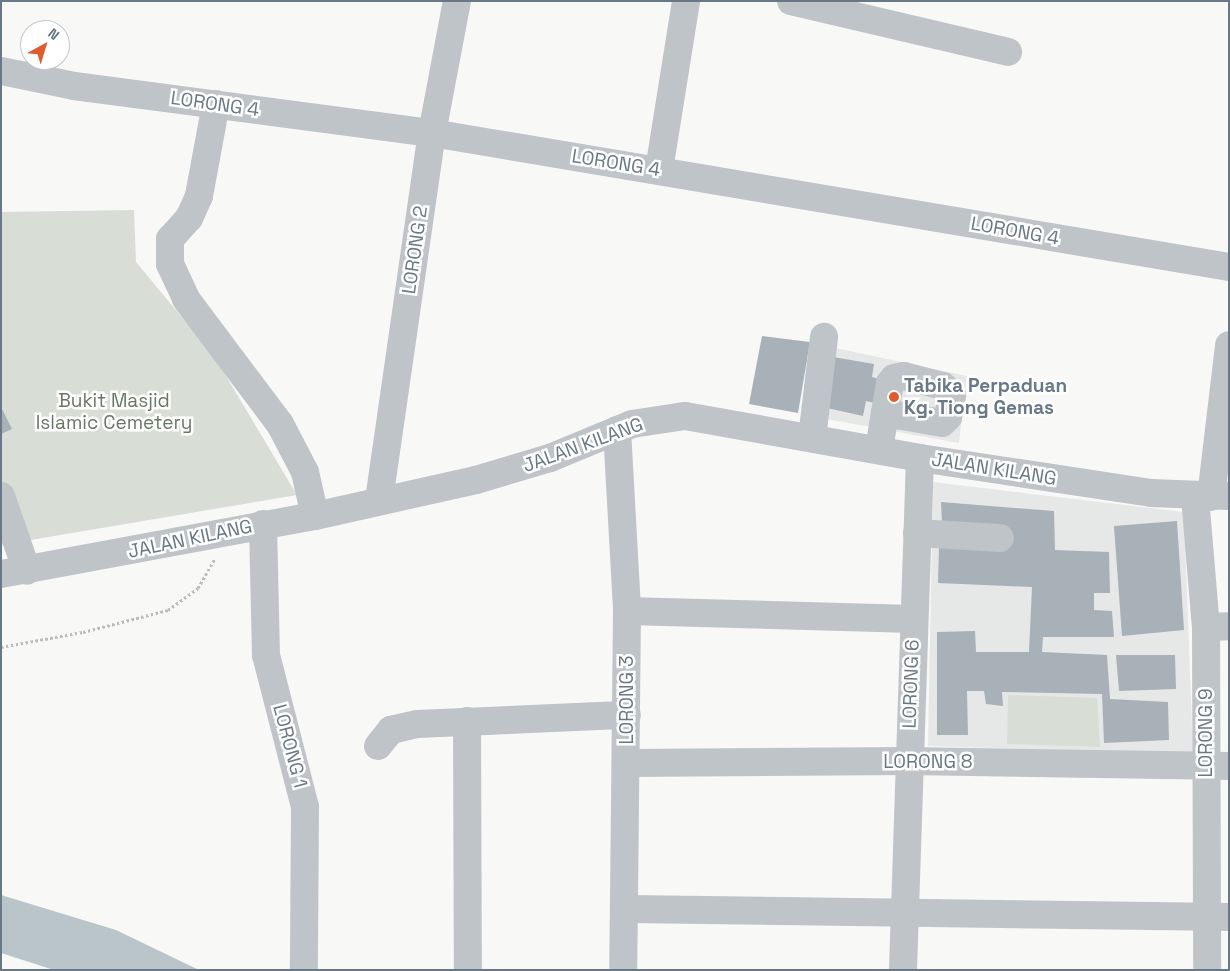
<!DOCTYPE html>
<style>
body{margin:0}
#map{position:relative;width:1230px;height:971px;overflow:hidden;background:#f8f8f6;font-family:"Space Grotesk",sans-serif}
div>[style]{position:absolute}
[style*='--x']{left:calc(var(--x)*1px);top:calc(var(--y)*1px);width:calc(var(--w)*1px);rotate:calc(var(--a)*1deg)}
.built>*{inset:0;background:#e6e7e7}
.green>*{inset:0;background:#d8ddd5}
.water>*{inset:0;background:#bac5ca}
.building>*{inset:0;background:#a8b1b7}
.path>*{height:3px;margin-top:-1.5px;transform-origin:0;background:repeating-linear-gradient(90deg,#babdc0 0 2.5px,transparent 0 5px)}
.minor>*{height:28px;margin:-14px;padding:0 14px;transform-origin:14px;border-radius:14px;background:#bfc4c8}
.dots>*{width:14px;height:14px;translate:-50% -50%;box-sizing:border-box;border:2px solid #fff;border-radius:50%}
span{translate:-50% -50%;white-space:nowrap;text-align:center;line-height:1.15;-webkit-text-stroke:5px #fff;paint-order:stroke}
.street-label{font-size:19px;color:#687886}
.poi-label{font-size:19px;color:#687886;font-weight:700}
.left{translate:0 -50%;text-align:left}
.park-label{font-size:19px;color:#667863}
.frame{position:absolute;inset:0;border:2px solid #687886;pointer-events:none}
.north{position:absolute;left:20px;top:20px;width:50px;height:50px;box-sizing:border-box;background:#fff;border:1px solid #c3c9cf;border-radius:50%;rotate:39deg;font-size:14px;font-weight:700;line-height:20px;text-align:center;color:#687886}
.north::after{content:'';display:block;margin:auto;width:18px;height:22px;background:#e05c2e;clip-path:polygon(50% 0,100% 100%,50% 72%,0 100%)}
</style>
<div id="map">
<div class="built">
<div style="clip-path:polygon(831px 347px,967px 376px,959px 443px,821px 418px)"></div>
<div style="clip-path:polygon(933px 482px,1184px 512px,1193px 754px,928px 746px)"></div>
</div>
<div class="green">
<div style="clip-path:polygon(134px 210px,136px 262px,214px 356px,297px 495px,1px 545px,1px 212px)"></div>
<div style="clip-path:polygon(1008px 695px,1097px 698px,1100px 747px,1007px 744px)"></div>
</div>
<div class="water">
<div style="clip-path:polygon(1px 895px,116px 930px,199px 970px,54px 970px,1px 953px)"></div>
</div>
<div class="building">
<div style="clip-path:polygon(762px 336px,810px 342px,798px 413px,749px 404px)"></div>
<div style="clip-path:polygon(833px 357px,874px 364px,872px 377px,884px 380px,879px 404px,866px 401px,863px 416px,827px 408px)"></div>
<div style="clip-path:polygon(1px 407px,12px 429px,1px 434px)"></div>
<div style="clip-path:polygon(941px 502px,1054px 511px,1055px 550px,1109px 552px,1110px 593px,1094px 593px,1094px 610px,1112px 611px,1114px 637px,1043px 637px,1042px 652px,1107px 655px,1110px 699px,1168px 702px,1169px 740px,1104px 743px,1102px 694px,1002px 692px,1003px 706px,986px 704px,984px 691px,967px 691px,968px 735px,937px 735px,937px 632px,975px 631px,976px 652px,1029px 652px,1032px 587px,938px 583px,939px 546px,1010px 548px,1009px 529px,942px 524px)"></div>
<div style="clip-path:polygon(1177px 521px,1184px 630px,1122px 636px,1114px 526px)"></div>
<div style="clip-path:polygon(1116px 655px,1175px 655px,1176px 689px,1119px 691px)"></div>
</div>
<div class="path">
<div style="--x:1;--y:647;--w:83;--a:-10.4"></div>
<div style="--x:83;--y:632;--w:88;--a:-14.5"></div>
<div style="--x:168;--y:610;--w:37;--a:-36"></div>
<div style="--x:198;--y:588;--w:34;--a:-60"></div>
</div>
<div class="minor">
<div style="--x:791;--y:1;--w:223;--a:13.2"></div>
<div style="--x:1;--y:71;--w:75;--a:11.6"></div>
<div style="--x:74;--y:86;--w:361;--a:7.5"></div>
<div style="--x:432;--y:133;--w:808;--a:9.54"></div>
<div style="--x:216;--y:104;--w:94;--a:100.5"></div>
<div style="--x:199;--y:196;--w:24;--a:114"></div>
<div style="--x:189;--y:218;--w:28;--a:132"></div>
<div style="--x:170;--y:239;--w:25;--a:90"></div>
<div style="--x:170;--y:264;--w:38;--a:65"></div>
<div style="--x:186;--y:299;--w:156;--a:53.1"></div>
<div style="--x:280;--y:424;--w:54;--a:62.5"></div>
<div style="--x:305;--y:472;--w:45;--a:77.2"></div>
<div style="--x:659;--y:170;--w:171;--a:-80.9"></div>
<div style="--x:617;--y:430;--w:181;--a:86.8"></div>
<div style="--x:627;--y:611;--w:359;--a:90.6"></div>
<div style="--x:812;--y:438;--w:102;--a:-83.2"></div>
<div style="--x:879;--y:450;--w:37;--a:-81"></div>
<div style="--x:885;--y:413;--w:30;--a:-81"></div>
<div style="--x:890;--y:383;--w:6;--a:-51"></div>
<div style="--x:894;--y:378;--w:10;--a:-11"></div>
<div style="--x:904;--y:376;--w:40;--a:14.4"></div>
<div style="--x:943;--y:386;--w:13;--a:45"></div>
<div style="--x:952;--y:395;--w:22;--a:100"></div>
<div style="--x:948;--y:417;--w:8;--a:135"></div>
<div style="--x:942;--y:423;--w:58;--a:-170"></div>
<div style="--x:1;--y:496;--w:79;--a:70.9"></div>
<div style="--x:1195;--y:497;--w:130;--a:85.2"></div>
<div style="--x:1206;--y:627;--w:343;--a:89.8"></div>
<div style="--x:1211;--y:497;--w:153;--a:-83.2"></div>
<div style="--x:379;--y:500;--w:371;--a:-81.8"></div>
<div style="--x:432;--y:133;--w:134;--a:-79.3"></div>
<div style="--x:263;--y:524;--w:131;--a:88.7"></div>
<div style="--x:266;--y:655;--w:157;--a:75.6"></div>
<div style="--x:305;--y:807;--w:163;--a:90.4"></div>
<div style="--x:917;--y:533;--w:83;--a:3.4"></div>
<div style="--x:1;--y:574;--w:319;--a:-10.5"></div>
<div style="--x:315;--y:516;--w:165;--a:-12.6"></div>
<div style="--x:476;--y:480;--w:77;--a:-16.6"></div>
<div style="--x:550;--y:458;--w:89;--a:-22.5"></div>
<div style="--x:632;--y:424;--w:54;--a:-8.6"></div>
<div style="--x:685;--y:416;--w:239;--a:10.1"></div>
<div style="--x:920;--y:458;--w:234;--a:8.6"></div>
<div style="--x:1151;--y:493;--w:78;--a:2.2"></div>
<div style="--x:627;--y:611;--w:286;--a:1.6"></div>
<div style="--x:1206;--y:627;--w:23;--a:-2"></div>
<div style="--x:467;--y:721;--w:249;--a:89.8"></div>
<div style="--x:378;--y:746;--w:21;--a:-51"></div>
<div style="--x:391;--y:730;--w:27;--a:-13"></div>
<div style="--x:417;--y:724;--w:210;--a:-2.5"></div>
<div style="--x:626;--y:763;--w:282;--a:-0.4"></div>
<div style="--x:908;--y:761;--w:321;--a:0.9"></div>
<div style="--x:627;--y:909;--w:602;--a:0.76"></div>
<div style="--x:903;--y:970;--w:512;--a:-88.1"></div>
</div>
<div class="dots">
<div style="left:894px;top:397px;background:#e05c2e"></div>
</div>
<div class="street-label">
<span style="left:215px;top:104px;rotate:8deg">LORONG 4</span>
<span style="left:616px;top:163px;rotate:9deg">LORONG 4</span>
<span style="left:1015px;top:231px;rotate:10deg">LORONG 4</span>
<span style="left:415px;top:250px;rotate:-82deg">LORONG 2</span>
<span style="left:583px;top:445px;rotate:-20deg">JALAN KILANG</span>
<span style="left:994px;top:469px;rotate:9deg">JALAN KILANG</span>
<span style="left:190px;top:539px;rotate:-12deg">JALAN KILANG</span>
<span style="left:911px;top:684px;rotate:-88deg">LORONG 6</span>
<span style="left:627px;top:700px;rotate:-90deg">LORONG 3</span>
<span style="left:1206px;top:733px;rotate:-90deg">LORONG 9</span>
<span style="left:290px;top:746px;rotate:75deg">LORONG 1</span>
<span style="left:928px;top:762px">LORONG 8</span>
</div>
<div class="poi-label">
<span class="left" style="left:904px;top:397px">Tabika Perpaduan<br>Kg. Tiong Gemas</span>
</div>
<div class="park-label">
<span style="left:114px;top:412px">Bukit Masjid<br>Islamic Cemetery</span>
</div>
<div class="frame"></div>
<div class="north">N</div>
</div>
